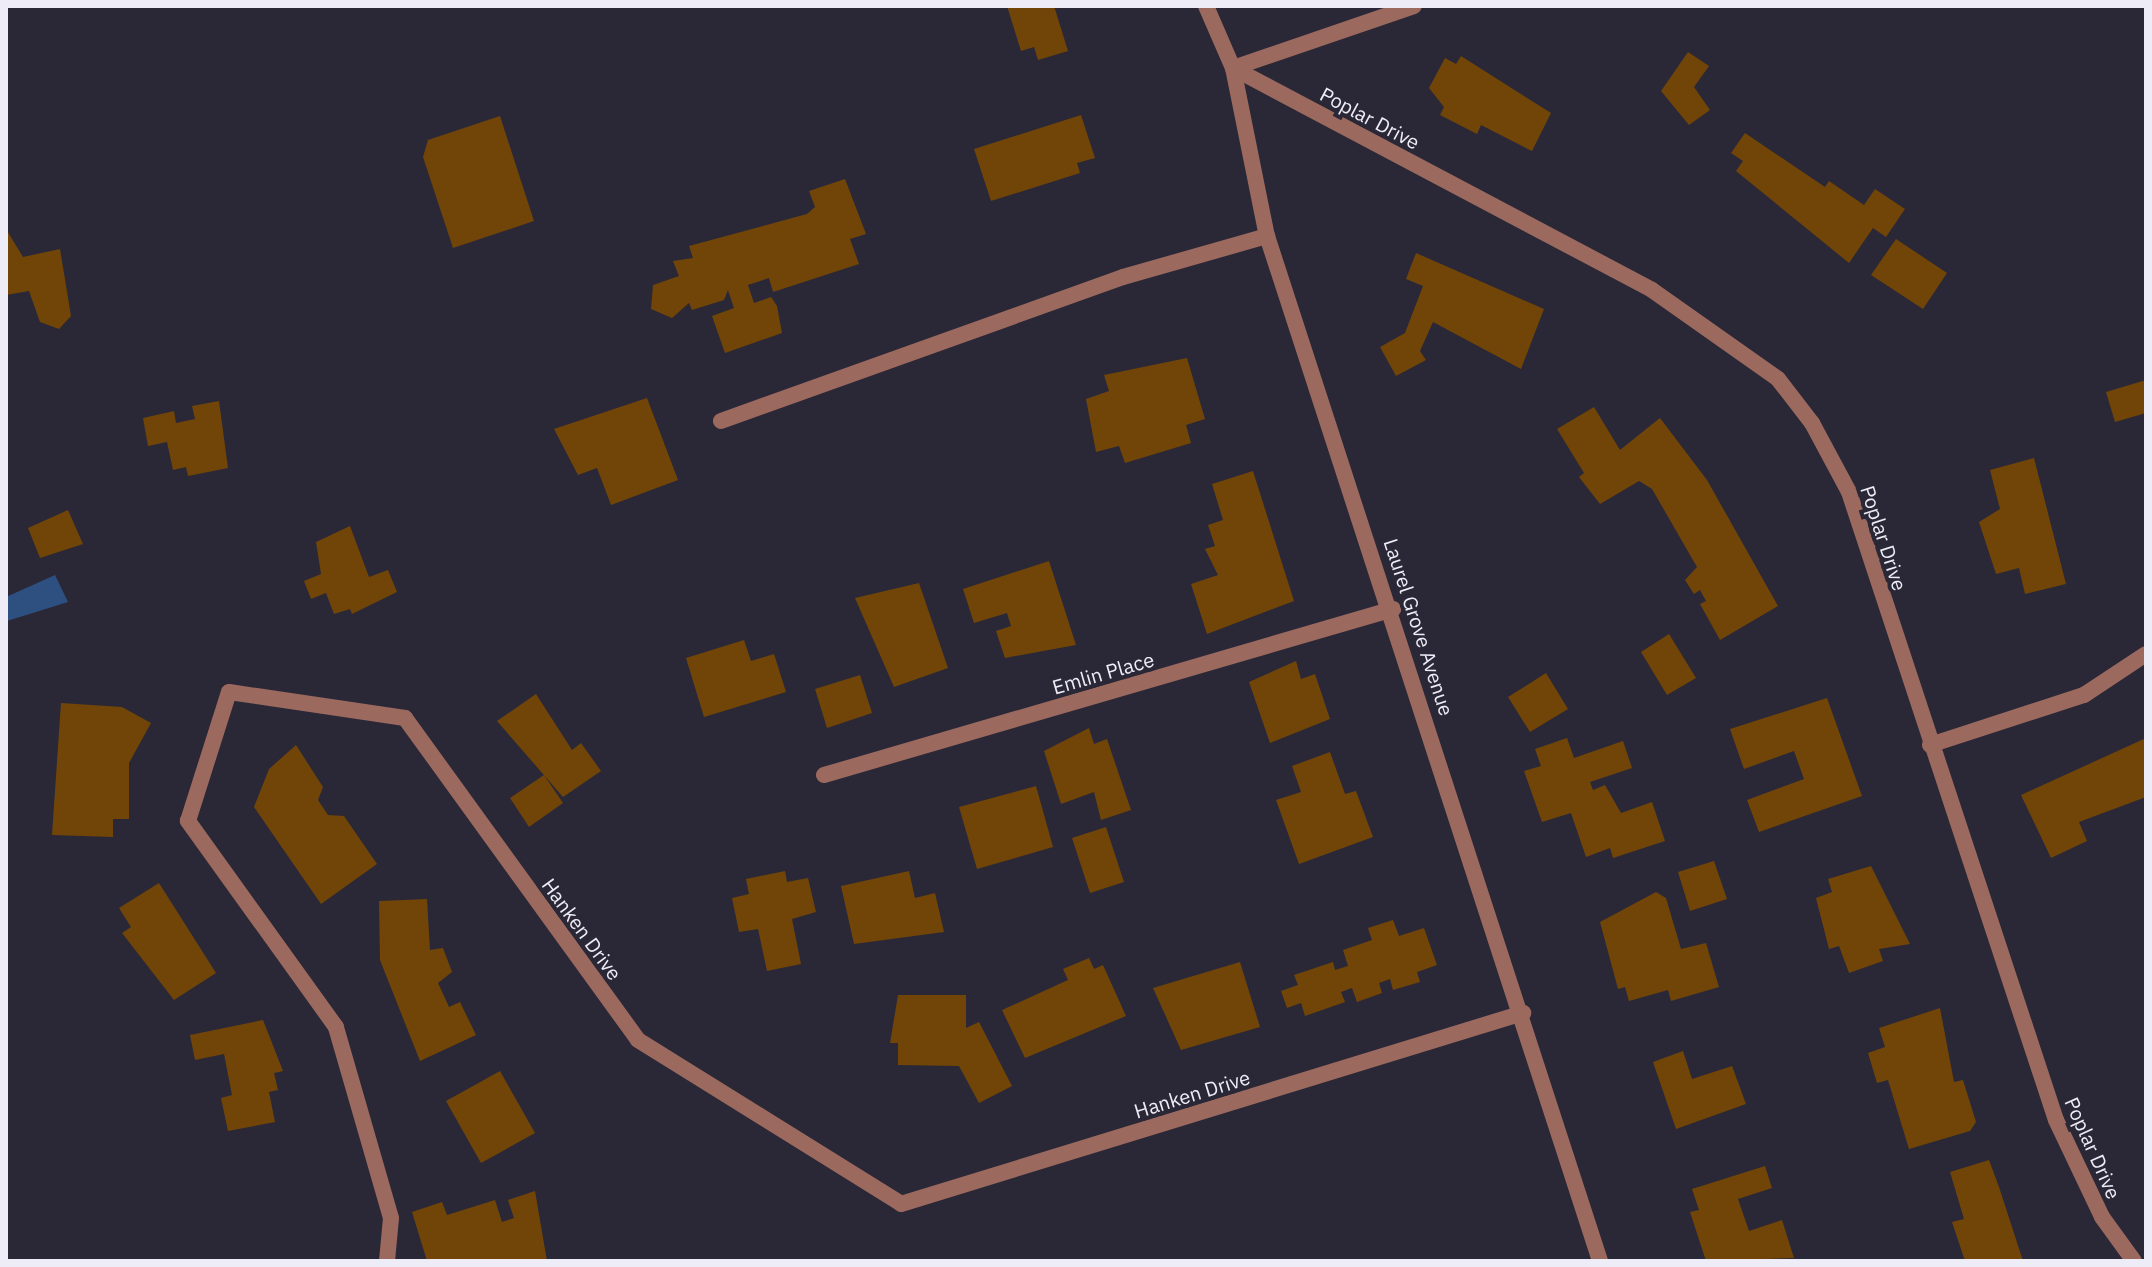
<!DOCTYPE html>
<style>
body{margin:0}
#map{position:relative;width:2152px;height:1267px;overflow:hidden;background:#2a2836;font-family:"IBM Plex Sans",sans-serif}
div>[style]{position:absolute}
[style*='--x']{left:calc(var(--x)*1px);top:calc(var(--y)*1px);width:calc(var(--w)*1px);rotate:calc(var(--a)*1deg)}
.water>*{inset:0;background:#2d5081}
.building>*{inset:0;background:#714508}
.minor>*{height:16px;margin:-8px;padding:0 8px;transform-origin:8px;border-radius:8px;background:#9c695f}
.tertiary>*{height:16px;margin:-8px;padding:0 8px;transform-origin:8px;border-radius:8px;background:#9c695f}
span{translate:-50% -50%;white-space:nowrap;text-align:center;line-height:1.15;-webkit-text-stroke:8px #2a2836;paint-order:stroke}
.street-label{font-size:20px;color:#eeedf7}
.frame{position:absolute;inset:0;border:8px solid #eeedf7;pointer-events:none}
</style>
<div id="map">
<div class="water">
<div style="clip-path:polygon(55px 575px,68px 602px,7px 621px,6px 597px)"></div>
</div>
<div class="building">
<div style="clip-path:polygon(1007px 6px,1054px 6px,1068px 51px,1038px 60px,1034px 47px,1021px 51px)"></div>
<div style="clip-path:polygon(1688px 52px,1709px 66px,1694px 87px,1710px 110px,1689px 125px,1661px 91px)"></div>
<div style="clip-path:polygon(1461px 56px,1551px 113px,1532px 151px,1481px 125px,1477px 134px,1440px 115px,1444px 107px,1429px 88px,1445px 58px,1456px 64px)"></div>
<div style="clip-path:polygon(1081px 115px,1095px 158px,1077px 163px,1080px 173px,991px 201px,974px 149px)"></div>
<div style="clip-path:polygon(500px 116px,534px 221px,453px 248px,423px 157px,428px 140px)"></div>
<div style="clip-path:polygon(1745px 133px,1825px 187px,1829px 181px,1864px 205px,1875px 189px,1905px 209px,1886px 237px,1873px 228px,1849px 263px,1736px 171px,1743px 161px,1731px 153px)"></div>
<div style="clip-path:polygon(845px 179px,866px 234px,850px 239px,859px 264px,773px 292px,769px 278px,748px 285px,754px 303px,771px 297px,777px 306px,782px 333px,725px 353px,712px 316px,734px 308px,728px 290px,724px 300px,692px 310px,689px 303px,672px 318px,651px 309px,653px 285px,679px 276px,673px 261px,693px 258px,689px 246px,807px 214px,815px 207px,809px 191px)"></div>
<div style="clip-path:polygon(6px 229px,23px 257px,60px 249px,71px 316px,59px 329px,40px 322px,29px 291px,6px 295px)"></div>
<div style="clip-path:polygon(1896px 239px,1947px 273px,1923px 309px,1871px 275px)"></div>
<div style="clip-path:polygon(1416px 253px,1544px 309px,1521px 369px,1433px 322px,1420px 351px,1426px 360px,1396px 376px,1380px 347px,1405px 333px,1423px 286px,1406px 279px)"></div>
<div style="clip-path:polygon(1187px 358px,1205px 419px,1186px 425px,1191px 443px,1125px 463px,1119px 446px,1096px 452px,1086px 399px,1109px 391px,1104px 375px)"></div>
<div style="clip-path:polygon(2146px 380px,2146px 413px,2115px 422px,2106px 392px)"></div>
<div style="clip-path:polygon(647px 398px,678px 480px,611px 505px,597px 468px,578px 475px,554px 429px)"></div>
<div style="clip-path:polygon(219px 401px,228px 468px,188px 476px,186px 467px,173px 470px,167px 442px,148px 446px,143px 418px,174px 411px,176px 423px,195px 419px,192px 406px)"></div>
<div style="clip-path:polygon(1594px 407px,1620px 450px,1660px 418px,1707px 480px,1778px 606px,1720px 640px,1700px 604px,1706px 601px,1700px 590px,1694px 594px,1685px 580px,1697px 567px,1652px 489px,1639px 481px,1600px 504px,1579px 477px,1584px 473px,1557px 429px)"></div>
<div style="clip-path:polygon(2034px 458px,2066px 584px,2025px 594px,2019px 568px,1996px 574px,1979px 522px,2000px 509px,1990px 470px)"></div>
<div style="clip-path:polygon(1253px 471px,1294px 601px,1207px 634px,1191px 584px,1218px 575px,1205px 549px,1215px 546px,1208px 525px,1223px 520px,1212px 484px)"></div>
<div style="clip-path:polygon(68px 510px,83px 544px,40px 558px,28px 528px)"></div>
<div style="clip-path:polygon(350px 526px,369px 577px,388px 570px,397px 592px,352px 614px,350px 609px,334px 614px,326px 593px,311px 599px,304px 581px,321px 574px,316px 542px)"></div>
<div style="clip-path:polygon(1049px 561px,1076px 645px,1005px 658px,996px 631px,1011px 626px,1007px 613px,974px 623px,963px 589px)"></div>
<div style="clip-path:polygon(919px 583px,948px 668px,894px 687px,855px 598px)"></div>
<div style="clip-path:polygon(1669px 634px,1696px 678px,1667px 695px,1641px 652px)"></div>
<div style="clip-path:polygon(744px 640px,751px 661px,774px 654px,786px 692px,704px 717px,686px 658px)"></div>
<div style="clip-path:polygon(1296px 661px,1301px 679px,1315px 674px,1330px 719px,1270px 743px,1249px 682px)"></div>
<div style="clip-path:polygon(1546px 673px,1568px 709px,1530px 732px,1508px 697px)"></div>
<div style="clip-path:polygon(860px 675px,872px 713px,827px 728px,815px 689px)"></div>
<div style="clip-path:polygon(536px 694px,572px 750px,581px 743px,601px 771px,563px 797px,497px 721px)"></div>
<div style="clip-path:polygon(1827px 698px,1862px 796px,1759px 832px,1747px 800px,1804px 779px,1794px 751px,1744px 769px,1730px 729px)"></div>
<div style="clip-path:polygon(61px 703px,122px 707px,151px 723px,129px 763px,129px 819px,113px 819px,113px 837px,52px 835px)"></div>
<div style="clip-path:polygon(1089px 728px,1094px 744px,1107px 739px,1131px 810px,1101px 820px,1094px 792px,1061px 804px,1044px 751px)"></div>
<div style="clip-path:polygon(1567px 738px,1574px 758px,1623px 741px,1632px 768px,1590px 782px,1593px 790px,1605px 785px,1621px 813px,1652px 802px,1665px 841px,1613px 858px,1610px 848px,1586px 857px,1571px 813px,1542px 822px,1524px 771px,1541px 766px,1535px 749px)"></div>
<div style="clip-path:polygon(2146px 738px,2146px 797px,2079px 822px,2087px 841px,2051px 858px,2021px 795px)"></div>
<div style="clip-path:polygon(296px 745px,323px 787px,318px 800px,328px 815px,344px 816px,377px 864px,321px 904px,254px 807px,269px 769px)"></div>
<div style="clip-path:polygon(1330px 752px,1345px 794px,1356px 791px,1373px 837px,1299px 864px,1276px 800px,1301px 792px,1292px 766px)"></div>
<div style="clip-path:polygon(544px 775px,563px 803px,529px 827px,510px 798px)"></div>
<div style="clip-path:polygon(1036px 786px,1053px 847px,977px 869px,959px 807px)"></div>
<div style="clip-path:polygon(1106px 827px,1124px 882px,1090px 893px,1072px 838px)"></div>
<div style="clip-path:polygon(1714px 861px,1727px 899px,1690px 911px,1678px 872px)"></div>
<div style="clip-path:polygon(1871px 866px,1910px 944px,1879px 949px,1883px 961px,1849px 973px,1839px 946px,1829px 949px,1816px 898px,1832px 892px,1828px 879px)"></div>
<div style="clip-path:polygon(785px 871px,787px 882px,808px 878px,816px 912px,792px 919px,801px 964px,767px 971px,758px 929px,739px 932px,732px 898px,749px 894px,746px 879px)"></div>
<div style="clip-path:polygon(909px 871px,915px 898px,935px 893px,944px 932px,854px 944px,841px 886px)"></div>
<div style="clip-path:polygon(159px 883px,216px 973px,174px 1000px,122px 933px,131px 927px,119px 908px)"></div>
<div style="clip-path:polygon(1656px 892px,1666px 898px,1681px 949px,1706px 943px,1719px 987px,1671px 1001px,1668px 990px,1629px 1001px,1625px 987px,1618px 989px,1600px 922px)"></div>
<div style="clip-path:polygon(427px 899px,430px 950px,443px 948px,452px 972px,438px 983px,449px 1007px,460px 1002px,476px 1035px,420px 1061px,380px 960px,379px 901px)"></div>
<div style="clip-path:polygon(1393px 920px,1399px 936px,1424px 928px,1437px 965px,1417px 972px,1420px 982px,1393px 990px,1390px 979px,1379px 983px,1382px 993px,1357px 1002px,1352px 988px,1341px 992px,1345px 1002px,1305px 1016px,1301px 1003px,1287px 1008px,1281px 991px,1298px 985px,1294px 975px,1333px 962px,1335px 970px,1348px 966px,1343px 950px,1372px 940px,1368px 928px)"></div>
<div style="clip-path:polygon(1089px 958px,1094px 969px,1103px 965px,1126px 1016px,1025px 1058px,1002px 1010px,1068px 980px,1063px 969px)"></div>
<div style="clip-path:polygon(1240px 962px,1260px 1027px,1181px 1050px,1153px 988px)"></div>
<div style="clip-path:polygon(898px 995px,966px 995px,966px 1028px,979px 1022px,1012px 1086px,979px 1103px,959px 1066px,898px 1065px,898px 1043px,890px 1043px)"></div>
<div style="clip-path:polygon(1940px 1008px,1954px 1082px,1963px 1080px,1976px 1122px,1970px 1131px,1909px 1149px,1888px 1080px,1877px 1083px,1868px 1053px,1885px 1047px,1879px 1028px)"></div>
<div style="clip-path:polygon(263px 1020px,283px 1071px,274px 1073px,278px 1090px,269px 1092px,275px 1122px,228px 1131px,221px 1098px,232px 1095px,224px 1054px,195px 1060px,190px 1035px)"></div>
<div style="clip-path:polygon(1683px 1051px,1692px 1079px,1732px 1066px,1746px 1104px,1676px 1129px,1653px 1062px)"></div>
<div style="clip-path:polygon(500px 1071px,535px 1133px,481px 1163px,446px 1101px)"></div>
<div style="clip-path:polygon(1989px 1160px,1999px 1187px,2023px 1261px,1965px 1261px,1952px 1222px,1964px 1219px,1950px 1172px)"></div>
<div style="clip-path:polygon(1765px 1166px,1772px 1188px,1738px 1199px,1749px 1231px,1782px 1220px,1794px 1258px,1706px 1261px,1690px 1212px,1699px 1210px,1692px 1189px)"></div>
<div style="clip-path:polygon(535px 1191px,547px 1261px,427px 1261px,412px 1212px,442px 1202px,447px 1215px,495px 1200px,502px 1222px,514px 1218px,508px 1200px)"></div>
</div>
<div class="minor">
<div style="--x:1233;--y:68;--w:474;--a:27.9"></div>
<div style="--x:1652;--y:290;--w:154;--a:35.2"></div>
<div style="--x:1778;--y:379;--w:56;--a:52.3"></div>
<div style="--x:1812;--y:423;--w:78;--a:61.8"></div>
<div style="--x:1849;--y:492;--w:661;--a:71.76"></div>
<div style="--x:2056;--y:1120;--w:107;--a:64.6"></div>
<div style="--x:2102;--y:1217;--w:54;--a:54"></div>
<div style="--x:1233;--y:68;--w:191;--a:-18.9"></div>
<div style="--x:721;--y:421;--w:427;--a:-19.7"></div>
<div style="--x:1123;--y:277;--w:150;--a:-15.9"></div>
<div style="--x:1930;--y:745;--w:162;--a:-18"></div>
<div style="--x:2084;--y:695;--w:74;--a:-33.5"></div>
<div style="--x:824;--y:775;--w:593;--a:-16.26"></div>
<div style="--x:387;--y:1261;--w:43;--a:-84.7"></div>
<div style="--x:391;--y:1218;--w:199;--a:-106.1"></div>
<div style="--x:336;--y:1027;--w:254;--a:-125.7"></div>
<div style="--x:188;--y:821;--w:135;--a:-72.4"></div>
<div style="--x:229;--y:692;--w:178;--a:8.4"></div>
<div style="--x:405;--y:718;--w:397;--a:54.1"></div>
<div style="--x:638;--y:1040;--w:310;--a:31.9"></div>
<div style="--x:901;--y:1204;--w:651;--a:-17.07"></div>
</div>
<div class="tertiary">
<div style="--x:1206;--y:6;--w:68;--a:66.5"></div>
<div style="--x:1233;--y:68;--w:171;--a:78.6"></div>
<div style="--x:1267;--y:236;--w:1078;--a:72"></div>
</div>
<div class="street-label">
<span style="left:1370px;top:118px;rotate:28deg">Poplar Drive</span>
<span style="left:1884px;top:538px;rotate:72deg">Poplar Drive</span>
<span style="left:1419px;top:627px;rotate:72deg">Laurel Grove Avenue</span>
<span style="left:1103px;top:673px;rotate:-16deg">Emlin Place</span>
<span style="left:582px;top:929px;rotate:54deg">Hanken Drive</span>
<span style="left:1192px;top:1094px;rotate:-17deg">Hanken Drive</span>
<span style="left:2093px;top:1148px;rotate:66deg">Poplar Drive</span>
</div>
<div class="frame"></div>
</div>
